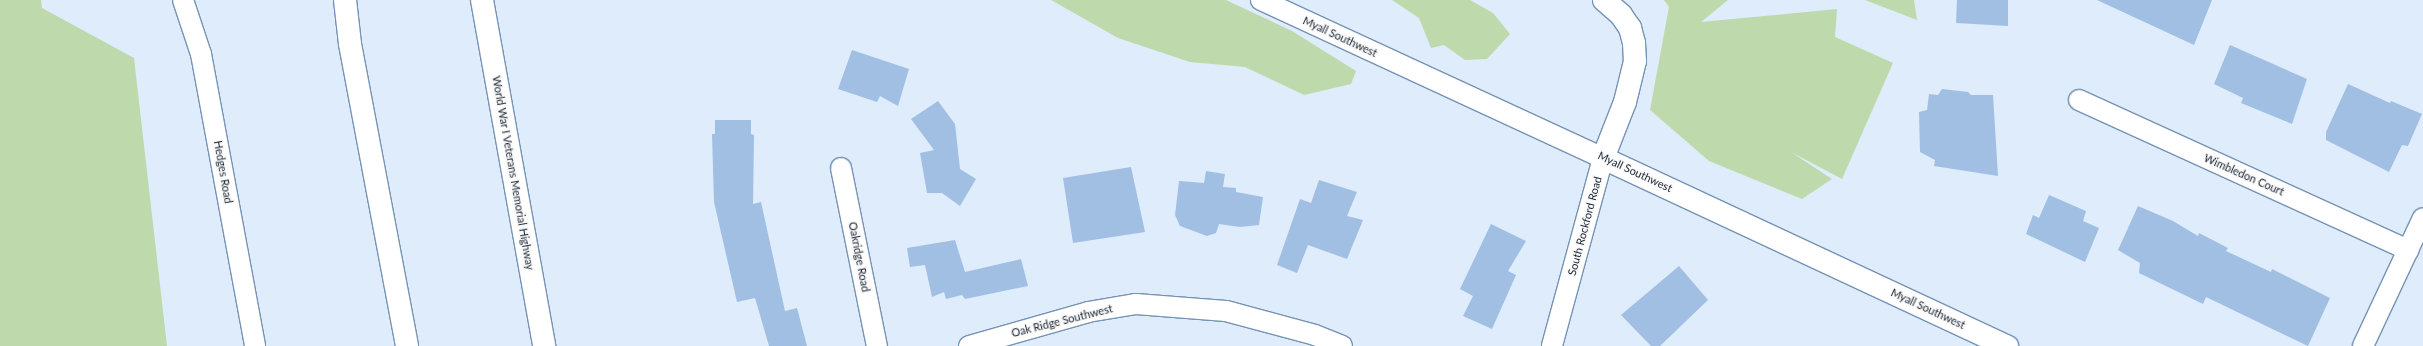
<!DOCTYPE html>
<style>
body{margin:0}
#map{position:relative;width:2423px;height:346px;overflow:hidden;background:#dfecfb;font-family:Lato,sans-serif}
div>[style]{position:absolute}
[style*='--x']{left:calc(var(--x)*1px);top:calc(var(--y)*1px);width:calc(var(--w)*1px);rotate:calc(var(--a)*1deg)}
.green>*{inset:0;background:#bed9ac}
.building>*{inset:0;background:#a0bfe3}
.roads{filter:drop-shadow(1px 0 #7593b5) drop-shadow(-1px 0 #7593b5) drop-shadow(0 1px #7593b5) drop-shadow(0 -1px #7593b5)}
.minor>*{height:20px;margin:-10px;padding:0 10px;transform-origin:10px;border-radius:10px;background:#fff}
.tertiary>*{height:22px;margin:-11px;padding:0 11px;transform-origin:11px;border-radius:11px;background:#fff}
.motorway>*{height:22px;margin:-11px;padding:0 11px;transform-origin:11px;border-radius:11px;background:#fff}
span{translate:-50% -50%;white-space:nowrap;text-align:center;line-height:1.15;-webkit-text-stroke:3px #f8f8f8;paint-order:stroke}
.street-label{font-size:11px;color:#1a2533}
</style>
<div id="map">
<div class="green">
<div style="clip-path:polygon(0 0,41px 0,42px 8px,134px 58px,167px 346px,0 346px)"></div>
<div style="clip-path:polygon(1051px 0,1226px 0,1292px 31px,1356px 71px,1351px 84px,1304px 95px,1245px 67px,1190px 62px,1118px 38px)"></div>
<div style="clip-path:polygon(1392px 0,1470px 0,1493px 13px,1510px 34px,1487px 59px,1465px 60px,1444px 45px,1431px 48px,1419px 18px)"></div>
<div style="clip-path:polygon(1664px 0,1728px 0,1701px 22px,1837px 9px,1835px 37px,1893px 63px,1842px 179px,1791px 152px,1832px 179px,1802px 199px,1709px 161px,1650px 110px,1669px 7px)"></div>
<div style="clip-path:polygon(1865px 0,1914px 0,1917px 20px)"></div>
</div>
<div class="building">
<div style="clip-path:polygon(1957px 0,2008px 0,2008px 26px,1956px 23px)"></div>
<div style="clip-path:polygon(2097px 0,2212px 0,2194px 45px)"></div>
<div style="clip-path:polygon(2230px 45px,2307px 79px,2292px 124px,2241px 103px,2243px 98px,2214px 84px)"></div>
<div style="clip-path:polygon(852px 50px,909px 69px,898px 106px,880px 96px,877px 102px,838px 89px)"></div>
<div style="clip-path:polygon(2348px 84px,2390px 103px,2391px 101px,2422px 114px,2408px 146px,2402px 145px,2389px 172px,2326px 140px,2326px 132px)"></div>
<div style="clip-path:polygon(1942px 89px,1968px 92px,1971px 95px,1993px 95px,1998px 176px,1934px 166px,1935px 160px,1920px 152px,1919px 112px,1927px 110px,1929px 94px,1938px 95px)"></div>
<div style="clip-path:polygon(938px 101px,955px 124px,960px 169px,976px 179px,960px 206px,942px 193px,927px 193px,920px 153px,934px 150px,911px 119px)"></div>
<div style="clip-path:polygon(715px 120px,751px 120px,751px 134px,754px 135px,753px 204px,761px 202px,785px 311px,797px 308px,807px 346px,769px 346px,755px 298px,737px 302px,714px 202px,712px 134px,715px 134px)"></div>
<div style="clip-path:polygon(1131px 167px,1145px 232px,1073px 243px,1063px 178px)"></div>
<div style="clip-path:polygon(1206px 171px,1225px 174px,1223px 187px,1236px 188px,1236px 192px,1263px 197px,1259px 225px,1240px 227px,1219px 224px,1216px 233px,1207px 236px,1180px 226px,1175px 215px,1179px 181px,1204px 183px)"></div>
<div style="clip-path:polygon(1319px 180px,1357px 192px,1347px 216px,1363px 220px,1347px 259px,1308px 245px,1297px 273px,1277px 265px,1300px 199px,1311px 203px)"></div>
<div style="clip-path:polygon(2049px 195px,2086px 211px,2083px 221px,2099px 228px,2085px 262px,2026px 234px,2033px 215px,2039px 218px)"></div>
<div style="clip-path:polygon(2138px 206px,2173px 221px,2198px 236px,2199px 233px,2228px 248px,2226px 251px,2271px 272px,2272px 269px,2330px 298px,2308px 346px,2206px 297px,2203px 304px,2139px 273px,2140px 263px,2118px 250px)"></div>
<div style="clip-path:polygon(1491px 224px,1526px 241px,1508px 271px,1516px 275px,1492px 329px,1463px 316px,1473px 296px,1460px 289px)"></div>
<div style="clip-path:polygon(955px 240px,965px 272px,1021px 259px,1028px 286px,965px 299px,962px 295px,946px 299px,944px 292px,932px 297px,925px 265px,910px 267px,907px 248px)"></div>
<div style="clip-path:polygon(1679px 266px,1708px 300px,1660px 346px,1651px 346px,1621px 315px)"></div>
</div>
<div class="roads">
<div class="minor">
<div style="--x:183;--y:0;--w:57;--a:71.6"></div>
<div style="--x:201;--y:54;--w:297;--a:79.5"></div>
<div style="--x:1261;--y:0;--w:377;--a:24.8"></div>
<div style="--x:1603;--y:158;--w:195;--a:105.2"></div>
<div style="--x:2079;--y:100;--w:362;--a:24.5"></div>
<div style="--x:841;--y:168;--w:182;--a:78.6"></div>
<div style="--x:969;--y:346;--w:124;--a:-15.9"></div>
<div style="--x:1088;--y:312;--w:49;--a:-9.5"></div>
<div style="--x:1136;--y:304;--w:90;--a:4.4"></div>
<div style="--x:1226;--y:311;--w:92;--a:15.1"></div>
<div style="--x:1315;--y:335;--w:29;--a:22"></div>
<div style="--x:2363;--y:346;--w:141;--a:-64.9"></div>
</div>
<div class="tertiary">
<div style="--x:1604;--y:0;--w:23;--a:41"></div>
<div style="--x:1621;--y:15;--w:16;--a:55"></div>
<div style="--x:1630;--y:28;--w:16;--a:75"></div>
<div style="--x:1634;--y:43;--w:18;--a:87"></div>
<div style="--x:1635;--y:61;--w:42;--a:103.7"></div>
<div style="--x:1625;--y:102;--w:60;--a:111.4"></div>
<div style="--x:1603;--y:158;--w:446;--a:25"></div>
</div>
<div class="motorway">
<div style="--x:345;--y:0;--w:44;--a:83.5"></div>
<div style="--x:350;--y:44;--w:307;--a:79.3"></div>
<div style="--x:482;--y:0;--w:352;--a:79.8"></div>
</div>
</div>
<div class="street-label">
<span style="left:1340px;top:37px;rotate:25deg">Myall Southwest</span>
<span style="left:223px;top:172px;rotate:80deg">Hedges Road</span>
<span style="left:1635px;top:172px;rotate:25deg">Myall Southwest</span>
<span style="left:513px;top:173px;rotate:80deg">World War I Veterans Memorial Highway</span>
<span style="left:2244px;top:175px;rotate:24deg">Wimbledon Court</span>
<span style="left:1585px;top:226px;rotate:-75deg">South Rockford Road</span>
<span style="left:859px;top:257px;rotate:79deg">Oakridge Road</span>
<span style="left:1928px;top:309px;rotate:25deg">Myall Southwest</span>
<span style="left:1062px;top:321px;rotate:-14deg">Oak Ridge Southwest</span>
</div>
</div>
